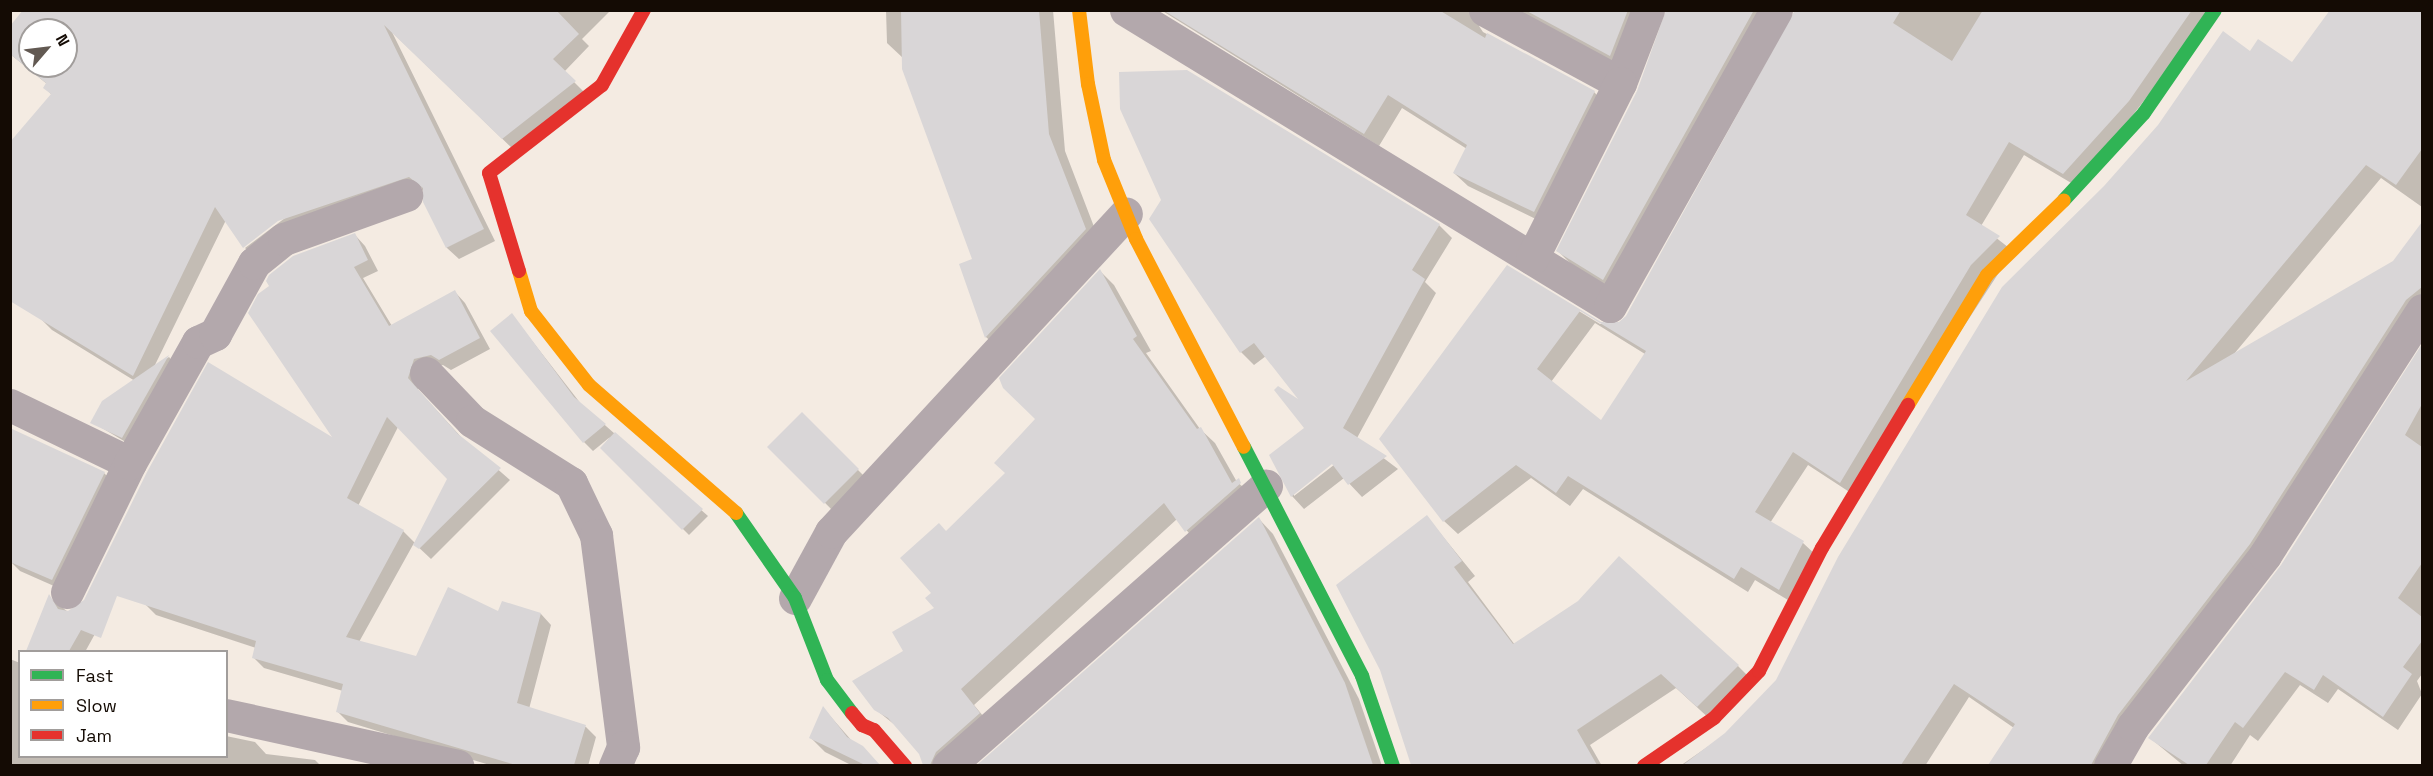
<!DOCTYPE html>
<style>
body{margin:0}
#map{position:relative;width:2433px;height:776px;overflow:hidden;background:#f4ebe2;font-family:"Space Grotesk",sans-serif}
div>[style]{position:absolute}
[style*='--x']{left:calc(var(--x)*1px);top:calc(var(--y)*1px);width:calc(var(--w)*1px);rotate:calc(var(--a)*1deg)}
.shadow>*{inset:0;background:#0003}
.building>*{inset:0;background:#d9d6d7}
.street>*{height:33px;margin:-16.5px;padding:0 16.5px;transform-origin:16.5px;border-radius:16.5px;background:#b3a8ac}
.fast>*{height:14px;margin:-7px;padding:0 7px;transform-origin:7px;border-radius:7px;background:#30b455}
.slow>*{height:14px;margin:-7px;padding:0 7px;transform-origin:7px;border-radius:7px;background:#ff9f0a}
.jam>*{height:14px;margin:-7px;padding:0 7px;transform-origin:7px;border-radius:7px;background:#e5322d}
span{translate:-50% -50%;white-space:nowrap;text-align:center;line-height:1.15;-webkit-text-stroke:4.5px #fff;paint-order:stroke}
.frame{position:absolute;inset:0;border:12px solid #140b04;pointer-events:none}
.legend{position:absolute;left:18px;top:650px;width:210px;height:108px;box-sizing:border-box;background:#fff;border:2px solid #a19d9b;margin:0;padding:8px 10px;list-style:none;font-size:18px;color:#140b04}
.legend li{display:flex;align-items:center;gap:12px;height:30px}
.legend b{width:30px;border:2px solid #a19d9b}
.north{position:absolute;left:18px;top:18px;width:60px;height:60px;box-sizing:border-box;background:#fff;border:2px solid #a19d9b;border-radius:50%;rotate:62deg;font-size:16px;font-weight:700;line-height:24px;text-align:center;color:#140b04}
.north::after{content:'';display:block;margin:auto;width:21px;height:27px;background:#625952;clip-path:polygon(50% 0,100% 100%,50% 72%,0 100%)}
</style>
<div id="map">
<div class="shadow">
<div style="clip-path:polygon(evenodd,25px 10px,611px 10px,582px 39px,589px 46px,564px 72px,586px 94px,514px 150px,392px 32px,495px 241px,459px 259px,447px 248px,421px 187px,289px 232px,256px 258px,245px 248px,285px 218px,226px 220px,154px 367px,169px 357px,174px 363px,129px 444px,92px 422px,135px 381px,52px 330px,41px 319px,52px 95px,45px 88px,47px 84px,10px 54px,25px 10px,30px 30px,66px 30px,66px 66px,30px 66px,30px 30px)"></div>
<div style="clip-path:polygon(886px 10px,1053px 10px,1065px 151px,1101px 245px,1002px 352px,986px 337px,961px 264px,974px 260px,904px 59px,887px 43px)"></div>
<div style="clip-path:polygon(1161px 10px,1489px 10px,1482px 14px,1479px 26px,1483px 32px,1594px 92px,1608px 106px,1548px 225px,1468px 186px,1454px 173px,1467px 149px,1402px 108px,1379px 146px)"></div>
<div style="clip-path:polygon(1516px 10px,1652px 10px,1624px 69px)"></div>
<div style="clip-path:polygon(1668px 10px,1780px 10px,1617px 292px,1572px 265px,1558px 251px,1638px 92px)"></div>
<div style="clip-path:polygon(evenodd,1796px 10px,2213px 10px,2078px 187px,2024px 155px,1981px 226px,2013px 251px,1854px 495px,1808px 465px,1770px 523px,1803px 543px,1817px 556px,1793px 603px,1755px 580px,1748px 592px,1583px 489px,1570px 506px,1531px 478px,1458px 534px,1444px 521px,1507px 267px,1600px 324px,1619px 324px,1627px 317px,1796px 10px,1595px 323px,1645px 354px,1601px 422px,1551px 382px,1595px 323px)"></div>
<div style="clip-path:polygon(2332px 10px,2422px 10px,2422px 207px,2381px 178px,2234px 354px,2394px 263px,2422px 225px,2422px 315px,2111px 766px,2007px 766px,1997px 755px,2014px 728px,1969px 697px,1925px 766px,1680px 766px,1726px 734px,1777px 681px,2250px 53px,2292px 64px)"></div>
<div style="clip-path:polygon(evenodd,1187px 71px,1439px 225px,1452px 238px,1425px 282px,1436px 293px,1357px 438px,1398px 469px,1362px 497px,1344px 478px,1304px 509px,1292px 496px,1306px 428px,1303px 404px,1266px 356px,1254px 365px,1241px 352px,1163px 200px,1187px 71px,1337px 459px,1339px 461px,1294px 496px,1294px 493px,1337px 459px)"></div>
<div style="clip-path:polygon(evenodd,355px 235px,365px 246px,378px 271px,363px 278px,392px 326px,455px 292px,465px 303px,490px 349px,451px 370px,443px 365px,424px 370px,418px 390px,462px 438px,510px 480px,431px 559px,414px 543px,359px 642px,417px 658px,449px 589px,499px 613px,503px 603px,541px 614px,551px 625px,529px 709px,586px 727px,596px 737px,588px 766px,493px 766px,348px 722px,337px 711px,343px 691px,264px 668px,254px 658px,256px 648px,156px 615px,145px 604px,171px 496px,85px 652px,28px 652px,49px 597px,68px 612px,85px 602px,148px 472px,209px 365px,337px 442px,249px 313px,259px 295px,272px 287px,267px 281px,270px 276px,294px 257px,355px 235px,398px 427px,449px 479px,415px 543px,403px 531px,358px 506px,398px 427px)"></div>
<div style="clip-path:polygon(1100px 271px,1114px 285px,1151px 351px,1146px 353px,1200px 429px,1215px 443px,1237px 482px,1253px 495px,1200px 546px,1177px 519px,974px 705px,993px 728px,951px 766px,924px 766px,920px 753px,900px 729px,875px 709px,905px 652px,936px 609px,933px 593px,947px 533px,1006px 473px,1037px 419px)"></div>
<div style="clip-path:polygon(512px 315px,581px 404px,708px 516px,689px 535px,602px 448px,610px 437px,593px 451px,584px 442px)"></div>
<div style="clip-path:polygon(2422px 347px,2422px 674px,2417px 681px,2422px 694px,2398px 730px,2338px 689px,2328px 703px,2300px 685px,2258px 741px,2250px 735px,2230px 766px,2184px 766px,2150px 738px,2282px 566px)"></div>
<div style="clip-path:polygon(802px 414px,870px 482px,837px 515px,770px 447px)"></div>
<div style="clip-path:polygon(104px 473px,115px 484px,63px 590px,20px 571px,10px 561px)"></div>
<div style="clip-path:polygon(1427px 517px,1475px 576px,1468px 582px,1515px 645px,1738px 666px,1752px 680px,1712px 721px,1676px 688px,1590px 745px,1602px 766px,1412px 766px)"></div>
<div style="clip-path:polygon(1259px 519px,1273px 534px,1359px 699px,1382px 766px,979px 766px)"></div>
<div style="clip-path:polygon(10px 659px,20px 663px,20px 756px,226px 756px,226px 736px,255px 742px,266px 754px,315px 760px,321px 766px,10px 766px)"></div>
<div style="clip-path:polygon(824px 709px,852px 741px,880px 766px,853px 766px,825px 752px,811px 738px)"></div>
</div>
<div class="building">
<div style="clip-path:polygon(evenodd,23px 10px,556px 10px,579px 34px,553px 59px,576px 81px,502px 139px,384px 25px,484px 229px,446px 248px,423px 202px,423px 188px,409px 177px,278px 221px,243px 248px,215px 207px,133px 376px,10px 301px,10px 142px,51px 94px,43px 88px,46px 83px,10px 54px,10px 26px,23px 10px,30px 30px,66px 30px,66px 66px,30px 66px,30px 30px)"></div>
<div style="clip-path:polygon(901px 10px,1039px 10px,1049px 134px,1086px 229px,985px 338px,959px 264px,972px 259px,902px 69px)"></div>
<div style="clip-path:polygon(1163px 10px,1439px 10px,1485px 38px,1487px 33px,1595px 91px,1534px 212px,1453px 173px,1467px 145px,1388px 95px,1364px 134px)"></div>
<div style="clip-path:polygon(1525px 10px,1628px 10px,1610px 56px)"></div>
<div style="clip-path:polygon(1666px 10px,1754px 10px,1603px 280px,1556px 251px,1637px 91px)"></div>
<div style="clip-path:polygon(evenodd,1795px 10px,1901px 10px,1893px 23px,1952px 61px,1983px 10px,2192px 10px,2129px 101px,2063px 174px,2009px 142px,1966px 215px,2000px 236px,1971px 265px,1840px 483px,1793px 452px,1755px 512px,1804px 541px,1779px 590px,1741px 567px,1734px 579px,1568px 476px,1556px 493px,1516px 465px,1443px 522px,1379px 439px,1507px 265px,1601px 322px,1619px 322px,1626px 316px,1795px 10px,1580px 311px,1646px 351px,1601px 420px,1537px 369px,1580px 311px)"></div>
<div style="clip-path:polygon(2330px 10px,2422px 10px,2422px 149px,2396px 185px,2366px 165px,2186px 381px,2393px 261px,2422px 222px,2422px 287px,2406px 300px,2250px 544px,2118px 715px,2091px 765px,1988px 765px,2015px 724px,1954px 684px,1901px 765px,1683px 765px,1725px 733px,1776px 680px,1838px 557px,2002px 287px,2104px 186px,2158px 125px,2223px 31px,2250px 51px,2258px 39px,2292px 62px)"></div>
<div style="clip-path:polygon(1187px 70px,1440px 224px,1412px 270px,1425px 279px,1343px 428px,1387px 456px,1348px 485px,1332px 464px,1291px 497px,1269px 455px,1304px 428px,1274px 390px,1278px 386px,1298px 399px,1254px 343px,1240px 353px,1149px 219px,1161px 200px,1120px 109px,1119px 72px)"></div>
<div style="clip-path:polygon(355px 233px,368px 260px,354px 267px,389px 326px,455px 290px,480px 338px,439px 360px,431px 355px,414px 359px,408px 378px,458px 434px,501px 468px,419px 549px,413px 545px,447px 479px,387px 417px,347px 498px,404px 530px,346px 637px,416px 656px,448px 587px,498px 611px,502px 601px,541px 613px,517px 703px,586px 725px,574px 765px,516px 765px,336px 712px,343px 684px,252px 658px,256px 641px,117px 596px,101px 638px,81px 630px,69px 651px,26px 651px,49px 594px,58px 609px,68px 611px,84px 600px,147px 472px,208px 362px,332px 437px,248px 313px,258px 294px,269px 286px,266px 281px,269px 275px,293px 256px)"></div>
<div style="clip-path:polygon(1100px 269px,1137px 336px,1133px 339px,1197px 429px,1201px 427px,1232px 483px,1239px 478px,1241px 483px,1185px 532px,1164px 503px,961px 689px,980px 713px,936px 752px,930px 765px,923px 765px,919px 754px,888px 718px,874px 710px,852px 681px,903px 651px,892px 632px,934px 608px,925px 598px,931px 593px,900px 558px,939px 523px,946px 531px,1005px 473px,994px 463px,1035px 419px,1003px 388px,999px 378px)"></div>
<div style="clip-path:polygon(512px 313px,574px 397px,606px 424px,583px 443px,490px 331px)"></div>
<div style="clip-path:polygon(2422px 344px,2422px 404px,2405px 435px,2422px 447px,2422px 563px,2398px 598px,2422px 617px,2422px 641px,2403px 667px,2412px 674px,2383px 717px,2323px 675px,2314px 690px,2285px 672px,2243px 728px,2235px 722px,2206px 765px,2189px 765px,2148px 738px,2281px 565px)"></div>
<div style="clip-path:polygon(169px 355px,122px 438px,90px 423px,102px 401px)"></div>
<div style="clip-path:polygon(802px 412px,859px 469px,824px 504px,767px 447px)"></div>
<div style="clip-path:polygon(10px 428px,105px 472px,52px 580px,10px 562px)"></div>
<div style="clip-path:polygon(615px 432px,703px 509px,682px 530px,600px 448px)"></div>
<div style="clip-path:polygon(1427px 515px,1462px 561px,1454px 567px,1513px 644px,1578px 601px,1619px 556px,1739px 665px,1697px 707px,1661px 674px,1577px 730px,1597px 765px,1411px 765px,1380px 670px,1336px 585px)"></div>
<div style="clip-path:polygon(1259px 517px,1345px 683px,1373px 765px,977px 765px)"></div>
<div style="clip-path:polygon(823px 706px,847px 737px,863px 746px,880px 765px,865px 765px,809px 738px)"></div>
</div>
<div class="street">
<div style="--x:1126;--y:10;--w:567;--a:31.45"></div>
<div style="--x:1610;--y:306;--w:339;--a:-60.7"></div>
<div style="--x:1485;--y:10;--w:153;--a:28.4"></div>
<div style="--x:1620;--y:83;--w:78;--a:-69"></div>
<div style="--x:1532;--y:258;--w:196;--a:-63.3"></div>
<div style="--x:426;--y:373;--w:66;--a:46.2"></div>
<div style="--x:472;--y:421;--w:117;--a:32.1"></div>
<div style="--x:571;--y:483;--w:58;--a:64.3"></div>
<div style="--x:596;--y:535;--w:214;--a:82.7"></div>
<div style="--x:623;--y:747;--w:21;--a:113"></div>
<div style="--x:10;--y:405;--w:133;--a:25.8"></div>
<div style="--x:67;--y:592;--w:144;--a:-64"></div>
<div style="--x:130;--y:463;--w:139;--a:-60.7"></div>
<div style="--x:198;--y:342;--w:19;--a:-25"></div>
<div style="--x:215;--y:334;--w:81;--a:-61.2"></div>
<div style="--x:254;--y:263;--w:38;--a:-39"></div>
<div style="--x:284;--y:239;--w:130;--a:-19.8"></div>
<div style="--x:795;--y:598;--w:75;--a:-61.4"></div>
<div style="--x:831;--y:532;--w:434;--a:-47.2"></div>
<div style="--x:226;--y:715;--w:237;--a:12.4"></div>
<div style="--x:948;--y:766;--w:424;--a:-41.4"></div>
<div style="--x:2110;--y:766;--w:46;--a:-60.1"></div>
<div style="--x:2133;--y:726;--w:216;--a:-52.3"></div>
<div style="--x:2265;--y:555;--w:291;--a:-57.3"></div>
</div>
<div class="fast">
<div style="--x:2064;--y:200;--w:118;--a:-47.4"></div>
<div style="--x:2144;--y:113;--w:125;--a:-55.4"></div>
<div style="--x:1244;--y:447;--w:258;--a:62.7"></div>
<div style="--x:1362;--y:676;--w:95;--a:71"></div>
<div style="--x:736;--y:513;--w:103;--a:55.2"></div>
<div style="--x:795;--y:598;--w:88;--a:68.7"></div>
<div style="--x:827;--y:680;--w:41;--a:52.9"></div>
</div>
<div class="slow">
<div style="--x:1079;--y:10;--w:75;--a:83.1"></div>
<div style="--x:1088;--y:84;--w:78;--a:78.1"></div>
<div style="--x:1104;--y:160;--w:85;--a:67.9"></div>
<div style="--x:1136;--y:239;--w:234;--a:62.6"></div>
<div style="--x:519;--y:271;--w:42;--a:73.3"></div>
<div style="--x:531;--y:311;--w:94;--a:51.9"></div>
<div style="--x:589;--y:385;--w:195;--a:41"></div>
<div style="--x:1908;--y:405;--w:152;--a:-58.7"></div>
<div style="--x:1987;--y:275;--w:107;--a:-44.2"></div>
</div>
<div class="jam">
<div style="--x:519;--y:271;--w:102;--a:-107"></div>
<div style="--x:489;--y:173;--w:143;--a:-37.9"></div>
<div style="--x:602;--y:85;--w:86;--a:-60.8"></div>
<div style="--x:852;--y:713;--w:16;--a:50"></div>
<div style="--x:862;--y:725;--w:13;--a:23"></div>
<div style="--x:874;--y:730;--w:48;--a:49.3"></div>
<div style="--x:1644;--y:766;--w:85;--a:-34.4"></div>
<div style="--x:1714;--y:718;--w:65;--a:-46.2"></div>
<div style="--x:1759;--y:671;--w:138;--a:-62.9"></div>
<div style="--x:1822;--y:548;--w:167;--a:-59"></div>
</div>
<div class="frame"></div>
<ul class="legend">
<li><b style="height:8px;background:#30b455"></b>Fast</li>
<li><b style="height:8px;background:#ff9f0a"></b>Slow</li>
<li><b style="height:8px;background:#e5322d"></b>Jam</li>
</ul>
<div class="north">N</div>
</div>
